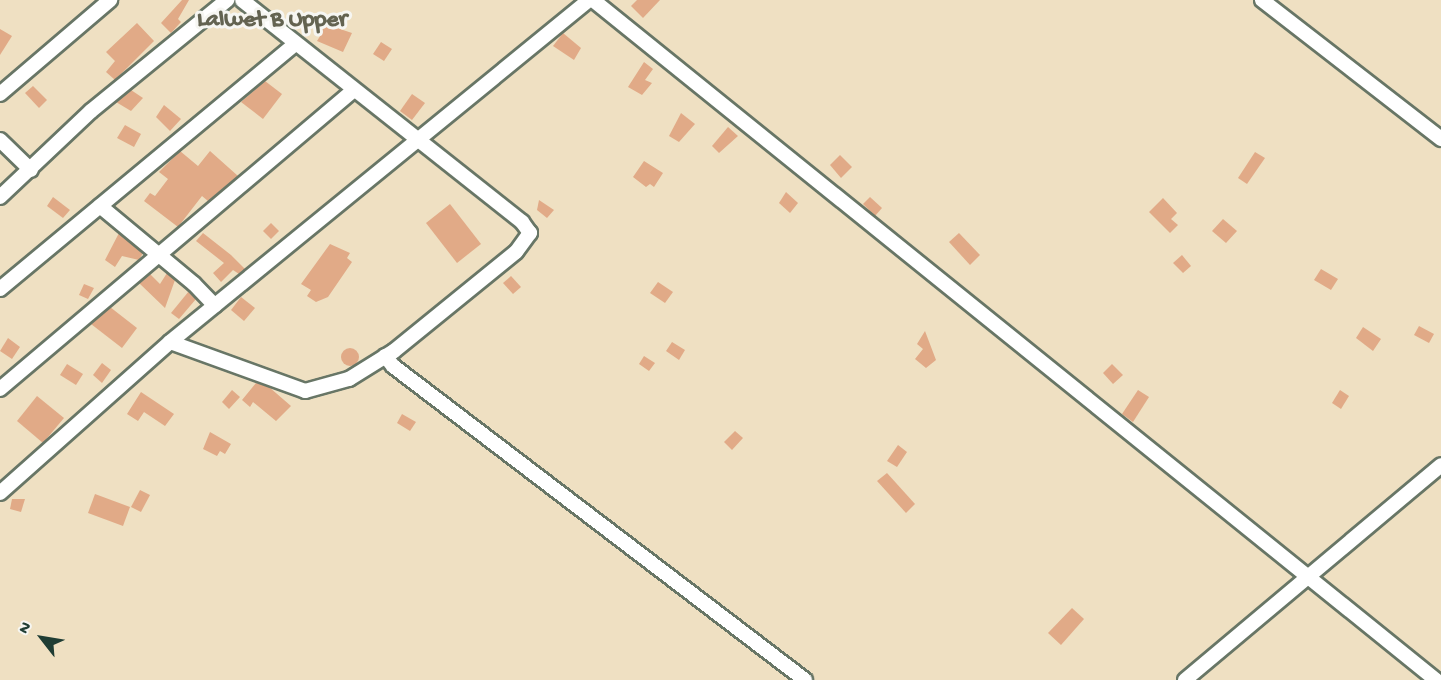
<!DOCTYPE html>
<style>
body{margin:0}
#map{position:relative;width:1441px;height:680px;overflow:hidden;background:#efe0c2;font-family:"Gochi Hand",sans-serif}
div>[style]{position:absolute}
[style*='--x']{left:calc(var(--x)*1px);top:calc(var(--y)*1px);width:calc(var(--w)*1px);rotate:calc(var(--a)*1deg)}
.building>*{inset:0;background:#e1aa87}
.round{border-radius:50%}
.roads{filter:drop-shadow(2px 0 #687666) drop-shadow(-2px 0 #687666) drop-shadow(0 2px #687666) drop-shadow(0 -2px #687666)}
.minor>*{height:14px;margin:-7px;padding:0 7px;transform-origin:7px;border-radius:7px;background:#fff}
span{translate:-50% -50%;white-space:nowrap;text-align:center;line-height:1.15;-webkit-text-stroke:6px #f6f6f2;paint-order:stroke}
.quarter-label{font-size:24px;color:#636351;font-weight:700}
.north{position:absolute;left:12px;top:608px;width:60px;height:60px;-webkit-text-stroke:4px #f6f6f2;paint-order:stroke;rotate:301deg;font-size:16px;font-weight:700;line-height:24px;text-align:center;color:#1f3d34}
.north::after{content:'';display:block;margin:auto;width:21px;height:27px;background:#1f3d34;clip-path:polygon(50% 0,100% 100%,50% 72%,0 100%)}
</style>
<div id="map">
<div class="building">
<div style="clip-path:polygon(182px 0,189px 0,178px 19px,181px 22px,171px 33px,161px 23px)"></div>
<div style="clip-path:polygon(637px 0,660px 0,643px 18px,631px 6px)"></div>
<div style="clip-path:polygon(307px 18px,352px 33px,343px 52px,317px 41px,322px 33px,305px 21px)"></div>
<div style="clip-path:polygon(137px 23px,154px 41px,115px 80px,106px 72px,115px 61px,106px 52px)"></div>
<div style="clip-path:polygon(0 29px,12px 36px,0 55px)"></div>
<div style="clip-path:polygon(563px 33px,581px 48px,574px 60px,553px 46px)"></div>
<div style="clip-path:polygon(381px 42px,392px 49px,384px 61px,373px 54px)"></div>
<div style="clip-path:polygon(644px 62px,653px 69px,645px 80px,652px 83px,642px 95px,628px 87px)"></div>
<div style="clip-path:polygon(265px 81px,282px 94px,263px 119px,241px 102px)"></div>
<div style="clip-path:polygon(33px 86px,47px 100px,39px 108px,25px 93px)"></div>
<div style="clip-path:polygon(131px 90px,143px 98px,131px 111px,116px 102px)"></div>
<div style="clip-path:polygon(412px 94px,425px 103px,412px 120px,400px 111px)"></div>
<div style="clip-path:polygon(164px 105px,181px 119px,170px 131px,156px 117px)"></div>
<div style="clip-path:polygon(681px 113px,695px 124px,679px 142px,669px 136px)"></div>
<div style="clip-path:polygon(125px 125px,141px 134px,134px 147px,117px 138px)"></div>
<div style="clip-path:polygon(728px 127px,738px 136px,719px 153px,712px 146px)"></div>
<div style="clip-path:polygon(180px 151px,198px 166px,210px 151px,238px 176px,208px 201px,202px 196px,178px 227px,144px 201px,150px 193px,155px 196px,168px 179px,159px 172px)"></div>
<div style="clip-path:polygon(1255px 152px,1265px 158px,1247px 184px,1238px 178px)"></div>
<div style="clip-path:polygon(840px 155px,852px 167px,841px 178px,830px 165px)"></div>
<div style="clip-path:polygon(644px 161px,663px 173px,654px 187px,650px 184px,646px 187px,633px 177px)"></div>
<div style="clip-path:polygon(786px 192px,798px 203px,790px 213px,779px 203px)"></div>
<div style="clip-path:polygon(53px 197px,70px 210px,63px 218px,47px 206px)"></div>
<div style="clip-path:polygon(870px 197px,882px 208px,875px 216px,863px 204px)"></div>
<div style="clip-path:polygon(1163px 198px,1177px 213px,1171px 219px,1178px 225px,1170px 233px,1149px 212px)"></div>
<div style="clip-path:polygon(539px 200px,554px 210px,547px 218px,537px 210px)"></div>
<div style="clip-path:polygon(450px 204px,481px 244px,457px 263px,426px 223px)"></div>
<div style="clip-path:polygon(1223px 219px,1237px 231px,1226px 243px,1212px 231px)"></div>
<div style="clip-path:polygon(271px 223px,279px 231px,271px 239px,263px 231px)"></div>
<div style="clip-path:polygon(119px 233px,143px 253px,139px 260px,122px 256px,115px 267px,105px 260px)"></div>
<div style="clip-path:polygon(203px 233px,231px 255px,245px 269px,239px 274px,233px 270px,221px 282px,213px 273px,224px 263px,196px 241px)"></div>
<div style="clip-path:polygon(959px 233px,980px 255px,970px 265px,949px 242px)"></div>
<div style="clip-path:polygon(330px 244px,350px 253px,347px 258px,352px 262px,328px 297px,316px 302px,307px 296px,311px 290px,301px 284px)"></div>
<div style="clip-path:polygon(1182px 255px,1191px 266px,1183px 273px,1173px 263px)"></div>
<div style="clip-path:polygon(1321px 269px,1338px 279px,1331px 290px,1314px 280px)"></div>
<div style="clip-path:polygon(167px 273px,175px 280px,165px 308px,139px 283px,150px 274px,160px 284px)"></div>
<div style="clip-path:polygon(511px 276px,521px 287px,513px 294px,503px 283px)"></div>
<div style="clip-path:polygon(658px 282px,673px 292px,665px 303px,650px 293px)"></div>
<div style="clip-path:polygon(84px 284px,94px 288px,88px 299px,79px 295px)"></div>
<div style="clip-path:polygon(189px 291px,196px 299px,179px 319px,171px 313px)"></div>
<div style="clip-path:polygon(241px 297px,255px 308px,244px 321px,231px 310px)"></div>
<div style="clip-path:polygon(110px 307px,137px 328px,122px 348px,91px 324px)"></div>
<div style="clip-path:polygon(1419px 326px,1434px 334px,1429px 343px,1414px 335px)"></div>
<div style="clip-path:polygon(1363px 327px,1381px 339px,1373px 351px,1356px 338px)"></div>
<div style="clip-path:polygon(925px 331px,936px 360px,926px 368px,915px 359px,923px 349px,917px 344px)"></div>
<div style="clip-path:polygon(8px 338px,20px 347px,12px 359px,0 351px)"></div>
<div style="clip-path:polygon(672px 342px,685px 350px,679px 360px,666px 351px)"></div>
<div class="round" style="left:341px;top:348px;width:18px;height:18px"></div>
<div style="clip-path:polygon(644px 356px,655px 363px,649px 371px,639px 364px)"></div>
<div style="clip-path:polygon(102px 363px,111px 370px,102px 383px,93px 375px)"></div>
<div style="clip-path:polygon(67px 364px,83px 374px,76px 385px,60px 375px)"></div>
<div style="clip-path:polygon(1112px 364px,1123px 375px,1113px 384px,1103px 373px)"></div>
<div style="clip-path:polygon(256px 383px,269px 387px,291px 406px,276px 421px,253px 402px,250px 407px,242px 400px)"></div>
<div style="clip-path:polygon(232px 390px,240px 397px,229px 409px,222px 402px)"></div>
<div style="clip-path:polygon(1138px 390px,1149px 397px,1133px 422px,1122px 414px)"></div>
<div style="clip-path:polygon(1340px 390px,1349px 396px,1341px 409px,1332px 403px)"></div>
<div style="clip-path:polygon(141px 392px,174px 414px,165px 426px,144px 412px,138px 421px,127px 414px)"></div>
<div style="clip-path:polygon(37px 396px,64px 418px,43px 443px,17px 421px)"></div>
<div style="clip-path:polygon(402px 414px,416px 422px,410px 431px,397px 423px)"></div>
<div style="clip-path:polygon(735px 431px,743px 438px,732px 450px,724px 442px)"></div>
<div style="clip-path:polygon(210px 432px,231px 444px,225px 454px,220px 451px,217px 456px,203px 449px)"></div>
<div style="clip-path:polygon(898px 445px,907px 452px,897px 467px,887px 461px)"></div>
<div style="clip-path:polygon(887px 473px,915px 504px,906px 513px,877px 481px)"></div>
<div style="clip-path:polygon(140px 490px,150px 495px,141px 512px,131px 507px)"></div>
<div style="clip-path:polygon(95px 494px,130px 507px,123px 526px,88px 513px)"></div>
<div style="clip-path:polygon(12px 499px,25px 499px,21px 512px,10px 509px)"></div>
<div style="clip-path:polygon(1072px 608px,1084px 619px,1061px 645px,1048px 633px)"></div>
</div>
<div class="roads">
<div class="minor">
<div style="--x:593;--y:0;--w:1083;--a:38.89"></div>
<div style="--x:1262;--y:0;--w:227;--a:37.8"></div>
<div style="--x:0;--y:94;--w:145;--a:-40.5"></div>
<div style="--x:0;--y:140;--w:43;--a:44.1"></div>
<div style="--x:0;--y:197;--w:125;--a:-43.4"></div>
<div style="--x:91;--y:111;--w:176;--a:-39.2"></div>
<div style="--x:100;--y:206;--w:122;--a:39.7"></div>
<div style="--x:194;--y:284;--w:30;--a:46"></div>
<div style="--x:0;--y:289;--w:383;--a:-39.7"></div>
<div style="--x:170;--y:342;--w:144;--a:19.9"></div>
<div style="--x:305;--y:391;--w:46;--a:-15.3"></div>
<div style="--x:349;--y:379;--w:53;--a:-31.9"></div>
<div style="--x:394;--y:351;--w:157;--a:-39.1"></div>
<div style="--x:516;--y:252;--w:24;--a:-54"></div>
<div style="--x:530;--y:233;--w:14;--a:-126"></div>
<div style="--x:522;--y:222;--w:357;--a:-141.6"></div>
<div style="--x:385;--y:356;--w:13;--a:51"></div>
<div style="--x:393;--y:366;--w:518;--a:37.31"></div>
<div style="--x:0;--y:389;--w:463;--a:-40.2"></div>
<div style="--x:0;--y:493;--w:227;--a:-41.6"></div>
<div style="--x:170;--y:342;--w:541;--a:-39.22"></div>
<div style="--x:1185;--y:680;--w:334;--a:-40"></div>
</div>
</div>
<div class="quarter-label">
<span style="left:272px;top:21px">Lalwet B Upper</span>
</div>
<div class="north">N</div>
</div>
